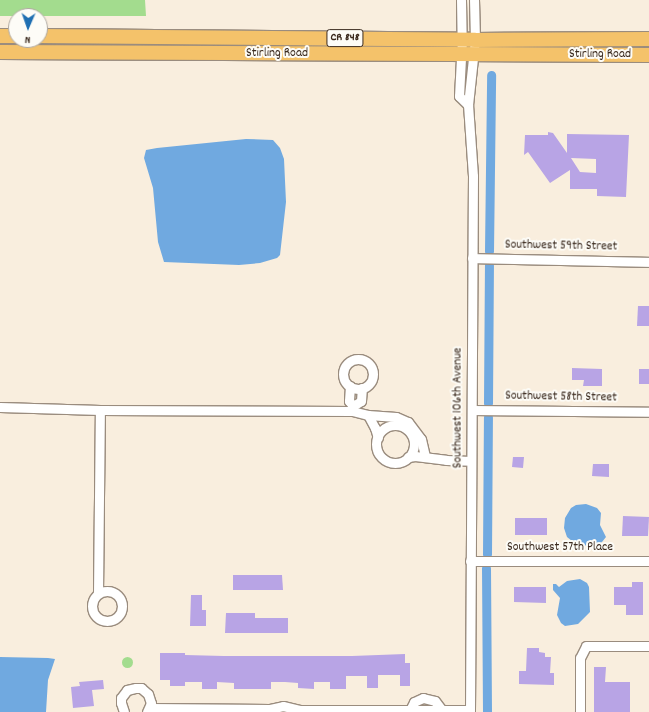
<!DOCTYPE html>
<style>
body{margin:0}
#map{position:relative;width:649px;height:712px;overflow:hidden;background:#f9eede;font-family:Dekko,sans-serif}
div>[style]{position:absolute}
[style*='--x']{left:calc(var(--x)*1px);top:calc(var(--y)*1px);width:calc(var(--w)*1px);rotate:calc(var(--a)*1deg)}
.green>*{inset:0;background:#a3dc8e}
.round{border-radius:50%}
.water>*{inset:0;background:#70a9e0}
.canal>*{height:9px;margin:-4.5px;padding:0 4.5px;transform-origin:4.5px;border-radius:4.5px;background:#70a9e0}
.building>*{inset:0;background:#b8a4e5}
.roads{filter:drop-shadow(1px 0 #9a8c7e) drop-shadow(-1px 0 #9a8c7e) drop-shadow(0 1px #9a8c7e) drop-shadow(0 -1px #9a8c7e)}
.minor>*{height:9px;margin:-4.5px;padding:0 4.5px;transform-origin:4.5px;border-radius:4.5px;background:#fff}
.minor>.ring{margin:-4.5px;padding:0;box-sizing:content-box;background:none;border:9px solid #fff;border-radius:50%}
.primary>*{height:14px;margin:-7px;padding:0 7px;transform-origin:7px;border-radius:7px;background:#f4c26a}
span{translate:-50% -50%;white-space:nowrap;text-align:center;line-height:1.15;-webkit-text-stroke:4px #fdfcf7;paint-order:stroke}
.shield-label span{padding:1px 3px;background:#fdfcf7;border:1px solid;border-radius:3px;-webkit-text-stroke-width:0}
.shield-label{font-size:12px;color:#3b2a1e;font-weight:700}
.street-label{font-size:13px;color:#3b2a1e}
.north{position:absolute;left:8px;top:8px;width:40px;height:40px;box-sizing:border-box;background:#fdfcf7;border:1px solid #afa8a0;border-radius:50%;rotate:182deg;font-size:11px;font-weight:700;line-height:16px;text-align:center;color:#3b2a1e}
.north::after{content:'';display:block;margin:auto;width:14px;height:18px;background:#1f6fb2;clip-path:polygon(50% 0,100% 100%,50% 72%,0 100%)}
</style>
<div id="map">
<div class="green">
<div style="clip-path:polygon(0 0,145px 0,146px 16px,0 16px)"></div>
<div class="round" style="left:121.5px;top:656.5px;width:11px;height:11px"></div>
</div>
<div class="water">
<div style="clip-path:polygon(246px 139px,273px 140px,280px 148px,284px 159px,286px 202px,280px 255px,277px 258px,260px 263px,239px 265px,164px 262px,158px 242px,153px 188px,144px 158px,146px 150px,157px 148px)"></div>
<div style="clip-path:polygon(586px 504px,597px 508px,601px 513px,600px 525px,606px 537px,602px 542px,594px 546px,577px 545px,567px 537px,564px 528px,565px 518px,571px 508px,576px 505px)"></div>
<div style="clip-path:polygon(580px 579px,587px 583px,589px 587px,590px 612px,578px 624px,565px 626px,561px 623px,557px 615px,560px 598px,553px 590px,553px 584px,556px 584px,559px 587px,567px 581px)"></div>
<div style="clip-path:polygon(0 657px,48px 658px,55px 659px,48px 680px,46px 712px,0 712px)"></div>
</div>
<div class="canal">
<div style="--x:489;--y:251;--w:176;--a:-89.3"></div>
<div style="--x:488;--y:403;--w:138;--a:-89.6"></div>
<div style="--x:487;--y:554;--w:137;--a:-89.6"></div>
<div style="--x:486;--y:568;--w:144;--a:89.6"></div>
</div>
<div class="building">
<div style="clip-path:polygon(evenodd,548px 132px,553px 133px,567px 153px,567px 134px,629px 135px,626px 197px,597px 196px,597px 189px,570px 189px,570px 170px,550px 183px,528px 152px,524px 155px,525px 135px,548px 135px,548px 132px,571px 158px,596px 159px,596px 173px,580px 172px,571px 158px)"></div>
<div style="clip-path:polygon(638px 306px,649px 306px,649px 326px,637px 326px)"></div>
<div style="clip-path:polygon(572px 368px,602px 369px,602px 386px,583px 386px,584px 380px,572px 380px)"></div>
<div style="clip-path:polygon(639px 369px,649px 369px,649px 384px,639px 384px)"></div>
<div style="clip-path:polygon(513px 457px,524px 457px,523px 468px,512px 467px)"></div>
<div style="clip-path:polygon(593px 464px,609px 464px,609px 477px,592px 476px)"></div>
<div style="clip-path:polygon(623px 516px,649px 517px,648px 536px,622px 536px)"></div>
<div style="clip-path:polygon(515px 518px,547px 518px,547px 535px,515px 535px)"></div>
<div style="clip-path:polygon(233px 575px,282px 575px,283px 590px,233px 590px)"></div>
<div style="clip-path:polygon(632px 582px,643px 582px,643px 615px,626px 615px,626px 605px,614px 605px,614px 587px,632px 587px)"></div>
<div style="clip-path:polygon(514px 587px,546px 587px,546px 603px,514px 602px)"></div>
<div style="clip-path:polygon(191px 595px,202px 595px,202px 610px,206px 610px,206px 626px,190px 626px)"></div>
<div style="clip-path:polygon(226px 613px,255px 613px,255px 618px,288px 618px,288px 633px,225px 633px)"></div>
<div style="clip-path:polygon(527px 648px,539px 648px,539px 652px,545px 653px,545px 657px,551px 657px,550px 673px,554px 673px,554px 685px,519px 684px,519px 671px,526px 671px)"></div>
<div style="clip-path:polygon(160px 653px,185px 653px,185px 655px,224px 656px,352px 656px,405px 654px,405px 663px,410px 663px,410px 686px,400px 686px,400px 675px,378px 675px,378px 688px,367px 688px,367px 676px,346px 676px,346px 689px,330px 689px,330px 682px,314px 682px,314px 689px,298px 688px,298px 683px,285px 682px,271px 682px,271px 689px,234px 689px,234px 683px,217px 682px,217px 689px,202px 689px,202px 682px,185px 682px,185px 686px,170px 686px,170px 680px,160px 680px)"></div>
<div style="clip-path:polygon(594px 667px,606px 667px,605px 682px,630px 682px,630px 712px,594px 712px)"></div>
<div style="clip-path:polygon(103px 680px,104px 689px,92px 690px,94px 706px,73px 708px,71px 687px,80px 686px,79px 682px)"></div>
</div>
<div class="roads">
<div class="minor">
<div style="--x:461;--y:0;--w:39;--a:89"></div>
<div style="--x:462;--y:39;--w:57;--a:93"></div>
<div style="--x:459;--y:96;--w:13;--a:45"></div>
<div style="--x:472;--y:258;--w:177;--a:1.3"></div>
<div class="ring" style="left:343px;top:359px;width:21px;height:21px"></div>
<div style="--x:350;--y:386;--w:15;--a:94"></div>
<div style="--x:349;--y:401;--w:6;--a:51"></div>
<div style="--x:0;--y:407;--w:100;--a:1.7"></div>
<div style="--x:100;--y:410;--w:252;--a:0.2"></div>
<div style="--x:352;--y:411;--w:16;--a:14"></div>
<div style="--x:368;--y:415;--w:28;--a:4"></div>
<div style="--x:396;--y:417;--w:13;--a:23"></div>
<div style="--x:408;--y:422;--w:21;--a:53"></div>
<div style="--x:421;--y:439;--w:17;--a:77"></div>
<div style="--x:472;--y:410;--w:177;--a:0.6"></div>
<div style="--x:352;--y:411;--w:5;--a:-79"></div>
<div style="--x:353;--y:406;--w:9;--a:-32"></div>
<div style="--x:361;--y:401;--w:13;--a:-86"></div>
<div style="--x:368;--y:415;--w:15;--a:62"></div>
<div style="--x:375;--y:428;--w:10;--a:73"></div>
<div class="ring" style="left:376px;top:425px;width:29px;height:29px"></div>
<div style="--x:408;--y:457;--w:7;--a:-8"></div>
<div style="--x:415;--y:456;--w:31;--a:7"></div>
<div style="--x:446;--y:460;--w:25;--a:2"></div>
<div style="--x:470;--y:561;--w:179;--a:0"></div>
<div class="ring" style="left:92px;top:591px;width:21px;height:21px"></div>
<div style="--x:98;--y:593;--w:183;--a:-89.4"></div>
<div style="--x:150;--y:708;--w:120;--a:0.5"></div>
<div style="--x:270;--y:709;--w:13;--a:-13"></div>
<div style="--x:283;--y:706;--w:18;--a:13"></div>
<div style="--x:124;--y:712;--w:9;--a:-108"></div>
<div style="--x:121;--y:703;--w:5;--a:-90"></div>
<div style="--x:121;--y:698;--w:10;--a:-53"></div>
<div style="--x:127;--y:690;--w:9;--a:-13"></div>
<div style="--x:136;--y:688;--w:5;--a:0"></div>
<div style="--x:141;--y:688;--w:9;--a:41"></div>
<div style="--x:148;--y:694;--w:9;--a:72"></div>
<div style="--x:151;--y:703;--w:10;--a:114"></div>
<div style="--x:294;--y:712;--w:7;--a:-16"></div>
<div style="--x:301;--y:710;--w:169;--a:0"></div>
<div style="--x:411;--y:712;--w:2;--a:-117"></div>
<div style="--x:410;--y:710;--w:9;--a:-63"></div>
<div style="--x:414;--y:702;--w:10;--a:-24"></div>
<div style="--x:423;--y:698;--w:12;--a:14"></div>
<div style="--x:435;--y:701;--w:10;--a:53"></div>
<div style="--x:441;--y:709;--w:3;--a:108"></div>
<div style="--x:470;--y:712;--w:536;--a:-89.68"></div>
<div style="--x:473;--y:176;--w:71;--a:-94"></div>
<div style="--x:468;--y:105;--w:65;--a:-83.9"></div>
<div style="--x:475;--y:40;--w:40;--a:-91.4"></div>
<div style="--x:580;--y:712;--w:54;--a:-90"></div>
<div style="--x:580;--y:658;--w:13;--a:-63"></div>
<div style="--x:586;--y:646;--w:63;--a:0"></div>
</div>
<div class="primary">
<div style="--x:0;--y:36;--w:16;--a:0"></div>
<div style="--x:40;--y:36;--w:435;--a:0.5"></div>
<div style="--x:475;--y:40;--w:174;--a:-0.3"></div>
<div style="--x:0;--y:52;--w:649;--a:0.26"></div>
</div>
</div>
<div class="shield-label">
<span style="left:345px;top:38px">CR 848</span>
</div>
<div class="street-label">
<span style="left:277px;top:54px">Stirling Road</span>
<span style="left:600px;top:55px">Stirling Road</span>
<span style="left:561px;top:247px;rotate:1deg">Southwest 59th Street</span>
<span style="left:561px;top:398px;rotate:1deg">Southwest 58th Street</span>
<span style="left:459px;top:408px;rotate:-90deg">Southwest 106th Avenue</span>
<span style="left:560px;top:548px">Southwest 57th Place</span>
</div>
<div class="north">N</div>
</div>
